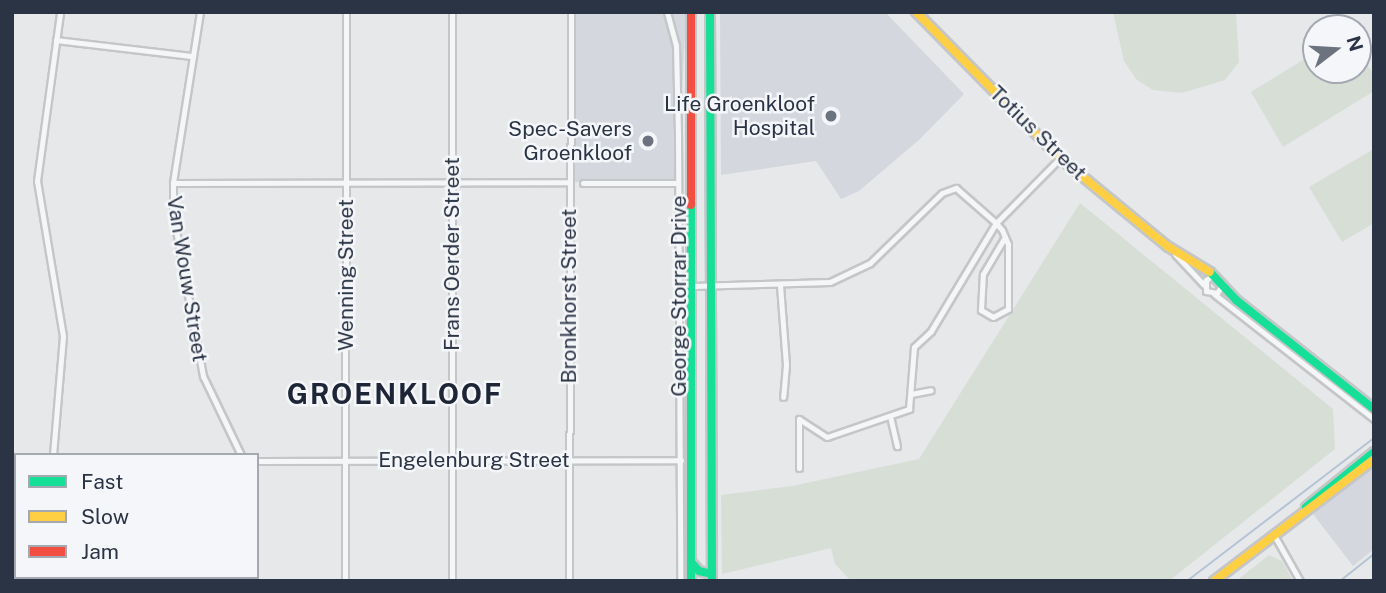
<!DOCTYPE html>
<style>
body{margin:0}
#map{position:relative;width:1386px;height:593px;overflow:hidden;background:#e6e8ea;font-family:"Public Sans",sans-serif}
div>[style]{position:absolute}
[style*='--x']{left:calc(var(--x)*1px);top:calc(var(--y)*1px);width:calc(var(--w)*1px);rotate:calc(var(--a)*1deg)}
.built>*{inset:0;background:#d4d7dd}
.green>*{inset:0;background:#d6ded6}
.stream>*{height:2px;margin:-1px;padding:0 1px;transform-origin:1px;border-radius:1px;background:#b4c4d5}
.roads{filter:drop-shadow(2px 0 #c4c6c8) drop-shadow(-2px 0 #c4c6c8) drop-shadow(0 2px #c4c6c8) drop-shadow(0 -2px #c4c6c8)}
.street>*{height:5px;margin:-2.5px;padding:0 2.5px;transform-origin:2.5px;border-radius:2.5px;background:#f5f6f7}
.fast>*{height:8px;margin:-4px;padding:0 4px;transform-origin:4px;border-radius:4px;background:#16e098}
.slow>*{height:8px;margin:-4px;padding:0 4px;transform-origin:4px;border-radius:4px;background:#ffcf43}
.jam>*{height:8px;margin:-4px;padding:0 4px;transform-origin:4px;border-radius:4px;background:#f24e42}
.dots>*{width:19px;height:19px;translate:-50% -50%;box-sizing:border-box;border:4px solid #f4f6f9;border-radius:50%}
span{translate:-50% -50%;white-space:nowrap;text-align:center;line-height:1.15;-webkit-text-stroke:5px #f4f6f9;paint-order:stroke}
.poi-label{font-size:21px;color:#2b3445}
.right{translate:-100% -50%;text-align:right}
.street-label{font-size:21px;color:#2b3445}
.district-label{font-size:28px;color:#1d2536;font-weight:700;letter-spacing:2px}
.frame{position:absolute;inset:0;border:14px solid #2b3445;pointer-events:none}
.legend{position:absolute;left:14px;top:453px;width:245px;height:126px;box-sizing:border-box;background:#f4f6f9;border:2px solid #a4a8b1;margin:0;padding:9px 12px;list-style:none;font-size:21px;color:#2b3445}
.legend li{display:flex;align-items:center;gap:14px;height:35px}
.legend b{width:35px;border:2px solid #a4a8b1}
.north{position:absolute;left:1302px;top:14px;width:70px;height:70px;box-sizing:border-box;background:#f4f6f9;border:2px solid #a4a8b1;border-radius:50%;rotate:73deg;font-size:19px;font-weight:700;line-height:28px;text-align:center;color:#2b3445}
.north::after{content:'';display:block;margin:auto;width:24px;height:32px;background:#6c737f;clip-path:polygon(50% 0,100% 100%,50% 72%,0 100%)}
</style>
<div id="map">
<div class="built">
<div style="clip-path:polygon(576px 12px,686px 12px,678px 183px,569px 182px)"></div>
<div style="clip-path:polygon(720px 12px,885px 12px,964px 94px,920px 139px,859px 191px,841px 199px,816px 161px,721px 175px)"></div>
<div style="clip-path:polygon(1374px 466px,1374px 549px,1353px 566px,1313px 514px)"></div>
</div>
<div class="green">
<div style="clip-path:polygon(1113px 12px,1236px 12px,1239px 62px,1225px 80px,1182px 93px,1153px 90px,1137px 80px,1124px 61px)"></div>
<div style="clip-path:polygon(1358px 50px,1374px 75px,1374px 91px,1283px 147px,1251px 92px,1316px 52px,1316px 70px,1358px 70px)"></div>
<div style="clip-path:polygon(1374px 149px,1374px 223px,1342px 242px,1309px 187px)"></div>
<div style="clip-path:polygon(1080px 203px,1333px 409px,1335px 449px,1169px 581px,851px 581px,835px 564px,831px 548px,722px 574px,721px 495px,792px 486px,919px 459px)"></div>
<div style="clip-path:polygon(1269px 555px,1282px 561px,1293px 581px,1236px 581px)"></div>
</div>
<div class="stream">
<div style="--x:1187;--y:581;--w:235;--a:-37.4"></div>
<div style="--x:1340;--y:581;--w:43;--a:-38.5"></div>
</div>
<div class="roads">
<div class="street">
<div style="--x:200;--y:12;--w:173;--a:99"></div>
<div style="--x:173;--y:183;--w:31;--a:90"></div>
<div style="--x:173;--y:214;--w:165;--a:79.5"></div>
<div style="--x:203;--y:376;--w:88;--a:64.3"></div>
<div style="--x:452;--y:12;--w:569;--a:90"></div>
<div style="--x:667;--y:12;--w:34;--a:75"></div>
<div style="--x:676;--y:45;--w:88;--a:88.7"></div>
<div style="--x:678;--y:133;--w:448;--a:89.7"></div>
<div style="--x:56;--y:40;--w:138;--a:6.7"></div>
<div style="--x:173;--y:183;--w:396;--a:-0.1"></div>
<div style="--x:583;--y:183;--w:95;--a:0"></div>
<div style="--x:1175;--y:254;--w:42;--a:46.9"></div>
<div style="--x:1213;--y:275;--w:9;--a:144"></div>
<div style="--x:1206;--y:280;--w:11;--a:90"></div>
<div style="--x:1206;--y:291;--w:11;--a:10"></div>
<div style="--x:1217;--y:293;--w:11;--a:-56"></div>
<div style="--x:780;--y:285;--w:80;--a:85.7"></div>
<div style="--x:786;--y:365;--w:32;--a:95"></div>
<div style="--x:693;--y:286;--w:137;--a:-1.7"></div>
<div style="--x:830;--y:282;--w:44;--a:-25.4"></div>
<div style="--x:870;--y:263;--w:100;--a:-44.2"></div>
<div style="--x:942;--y:193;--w:15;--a:-20"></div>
<div style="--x:956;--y:188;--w:53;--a:41.2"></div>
<div style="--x:996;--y:223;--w:9;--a:49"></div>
<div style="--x:1002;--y:230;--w:15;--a:67"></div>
<div style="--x:1008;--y:244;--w:65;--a:90"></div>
<div style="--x:1008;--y:309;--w:17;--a:152"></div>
<div style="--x:993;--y:317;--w:14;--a:-150"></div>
<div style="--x:981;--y:310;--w:36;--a:-87"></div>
<div style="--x:983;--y:274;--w:43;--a:-59.3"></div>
<div style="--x:1214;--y:294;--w:203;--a:38"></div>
<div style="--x:911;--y:394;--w:20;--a:-11"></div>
<div style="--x:890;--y:416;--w:31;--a:77"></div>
<div style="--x:53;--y:455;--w:119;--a:-85.2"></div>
<div style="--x:63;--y:336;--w:157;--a:-99.5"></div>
<div style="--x:37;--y:181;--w:171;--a:-82.2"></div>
<div style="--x:257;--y:461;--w:424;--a:-0.1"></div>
<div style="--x:799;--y:468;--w:49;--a:-90"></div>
<div style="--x:799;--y:419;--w:33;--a:33"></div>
<div style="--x:827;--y:437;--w:87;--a:-18.9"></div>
<div style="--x:909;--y:409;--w:62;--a:-85.4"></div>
<div style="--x:914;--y:347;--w:23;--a:-43"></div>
<div style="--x:931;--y:331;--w:126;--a:-59"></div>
<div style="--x:996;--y:223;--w:91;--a:-45.4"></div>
<div style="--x:1274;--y:535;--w:53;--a:60.5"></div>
<div style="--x:38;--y:581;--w:5;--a:-53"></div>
<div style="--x:229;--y:581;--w:4;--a:-76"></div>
<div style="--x:345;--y:581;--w:569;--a:-89.9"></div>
<div style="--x:569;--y:581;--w:569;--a:-89.8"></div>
</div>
<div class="fast">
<div style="--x:710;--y:12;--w:569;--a:89.8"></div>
<div style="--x:691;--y:205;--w:376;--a:90"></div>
<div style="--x:1210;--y:272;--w:38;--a:47"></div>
<div style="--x:1236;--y:300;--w:176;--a:38.3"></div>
<div style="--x:1306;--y:507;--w:87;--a:-39"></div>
<div style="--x:691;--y:562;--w:12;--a:48"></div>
<div style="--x:699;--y:571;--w:13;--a:13"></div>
</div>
<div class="slow">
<div style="--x:916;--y:12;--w:205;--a:45.4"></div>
<div style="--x:1060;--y:158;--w:139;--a:39.4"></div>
<div style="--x:1167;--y:246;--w:50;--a:31.2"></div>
<div style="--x:1214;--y:581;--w:201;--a:-37.3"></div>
</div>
<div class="jam">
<div style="--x:691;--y:12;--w:193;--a:90"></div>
</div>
</div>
<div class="dots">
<div style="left:831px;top:116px;background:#6c737f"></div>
<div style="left:648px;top:141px;background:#6c737f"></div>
</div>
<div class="poi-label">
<span class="right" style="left:815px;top:116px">Life Groenkloof<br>Hospital</span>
<span class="right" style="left:632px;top:141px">Spec-Savers<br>Groenkloof</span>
</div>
<div class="street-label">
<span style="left:1038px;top:133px;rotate:44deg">Totius Street</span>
<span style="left:452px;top:254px;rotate:-90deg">Frans Oerder Street</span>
<span style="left:346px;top:275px;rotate:-90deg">Wenning Street</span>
<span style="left:187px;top:279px;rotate:81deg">Van Wouw Street</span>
<span style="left:569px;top:296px;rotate:-90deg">Bronkhorst Street</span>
<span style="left:679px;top:296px;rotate:-90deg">George Storrar Drive</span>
<span style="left:474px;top:460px">Engelenburg Street</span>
</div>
<div class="district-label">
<span style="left:395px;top:394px">GROENKLOOF</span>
</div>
<div class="frame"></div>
<ul class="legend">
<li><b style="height:9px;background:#16e098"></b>Fast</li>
<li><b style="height:9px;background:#ffcf43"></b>Slow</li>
<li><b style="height:9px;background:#f24e42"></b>Jam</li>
</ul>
<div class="north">N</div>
</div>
